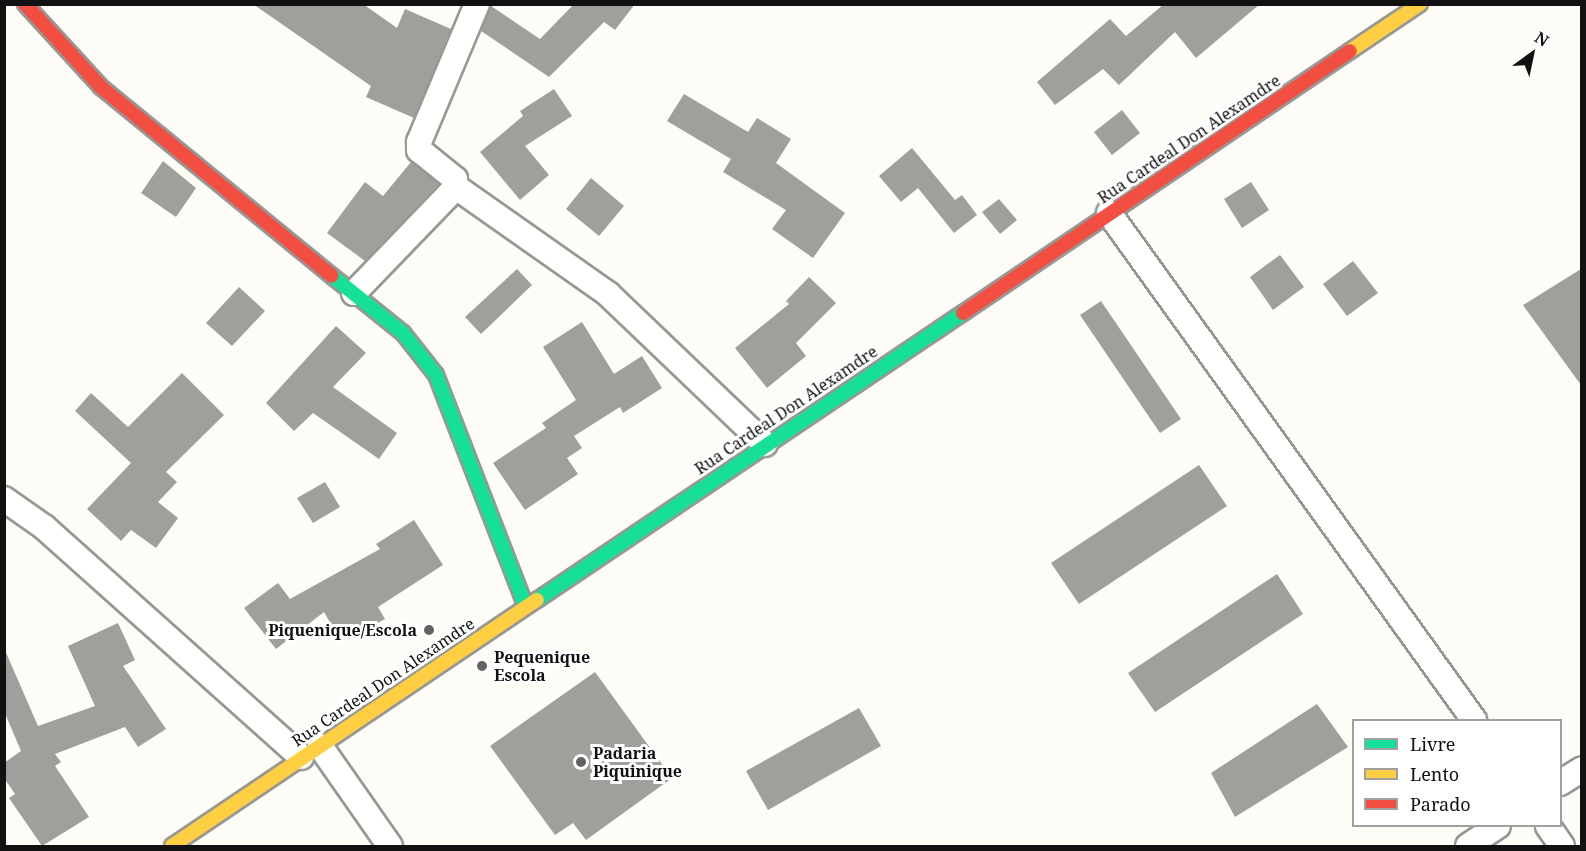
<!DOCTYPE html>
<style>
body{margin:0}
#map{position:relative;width:1586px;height:851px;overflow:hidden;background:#fdfcf7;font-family:"Noto Serif",serif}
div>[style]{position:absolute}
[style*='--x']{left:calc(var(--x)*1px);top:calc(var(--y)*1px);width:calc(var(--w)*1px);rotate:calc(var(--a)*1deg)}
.building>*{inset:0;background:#a19f9c}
.roads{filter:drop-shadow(2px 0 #979795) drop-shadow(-2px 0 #979795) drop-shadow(0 2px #979795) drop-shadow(0 -2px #979795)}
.street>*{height:24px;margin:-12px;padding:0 12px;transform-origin:12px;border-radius:12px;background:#fffffe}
.fast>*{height:14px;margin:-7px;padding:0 7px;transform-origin:7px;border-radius:7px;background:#16e098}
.slow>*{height:14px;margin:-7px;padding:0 7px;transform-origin:7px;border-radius:7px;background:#ffcf43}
.jam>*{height:14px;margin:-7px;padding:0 7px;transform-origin:7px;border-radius:7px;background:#f24e42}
.dots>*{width:16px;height:16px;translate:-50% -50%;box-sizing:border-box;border:3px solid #fff;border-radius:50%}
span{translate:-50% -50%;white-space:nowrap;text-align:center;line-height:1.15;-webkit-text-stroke:6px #fff;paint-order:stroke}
.street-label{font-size:16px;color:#111}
.poi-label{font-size:16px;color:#111;font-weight:700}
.right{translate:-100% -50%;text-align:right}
.left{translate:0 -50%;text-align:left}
.frame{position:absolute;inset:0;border:6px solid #111;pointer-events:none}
.legend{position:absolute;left:1352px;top:719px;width:210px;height:108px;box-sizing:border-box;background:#fff;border:2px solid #a0a0a0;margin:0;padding:8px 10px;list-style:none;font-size:18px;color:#111}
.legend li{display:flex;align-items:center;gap:12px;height:30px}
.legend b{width:30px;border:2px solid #a0a0a0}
.north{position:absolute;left:1502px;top:24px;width:60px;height:60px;-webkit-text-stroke:4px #fff;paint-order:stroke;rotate:33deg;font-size:16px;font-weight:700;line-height:24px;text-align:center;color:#111}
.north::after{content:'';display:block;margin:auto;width:21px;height:27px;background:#111;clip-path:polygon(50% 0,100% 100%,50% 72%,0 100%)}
</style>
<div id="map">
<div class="building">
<div style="clip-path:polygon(253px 4px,363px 4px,397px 28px,405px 9px,451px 29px,414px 118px,366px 97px,371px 86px)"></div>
<div style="clip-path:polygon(574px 4px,635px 4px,615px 30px,604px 22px,549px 77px,481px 31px,491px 6px,540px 39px)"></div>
<div style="clip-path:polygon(1164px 4px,1260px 4px,1196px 58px,1175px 32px,1119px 85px,1103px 69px,1055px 105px,1037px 82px,1110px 19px,1126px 36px)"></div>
<div style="clip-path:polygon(554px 89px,572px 116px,525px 146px,549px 175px,520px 200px,480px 152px,523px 116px,520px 111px)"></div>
<div style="clip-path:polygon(684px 94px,748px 132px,757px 118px,791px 139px,776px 163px,845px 213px,813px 258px,772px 229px,786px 210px,723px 172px,731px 159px,667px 121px)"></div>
<div style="clip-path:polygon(1122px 110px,1140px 133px,1112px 155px,1094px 132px)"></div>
<div style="clip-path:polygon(912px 148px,955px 200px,962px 195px,977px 215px,954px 233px,918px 188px,901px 202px,879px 176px)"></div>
<div style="clip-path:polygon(163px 161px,196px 188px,176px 217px,141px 193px)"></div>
<div style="clip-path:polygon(411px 162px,439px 184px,365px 261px,327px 233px,365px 182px,383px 196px)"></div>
<div style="clip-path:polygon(591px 178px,624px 206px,599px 236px,566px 209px)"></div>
<div style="clip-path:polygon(1251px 182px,1269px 210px,1242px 228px,1224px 199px)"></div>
<div style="clip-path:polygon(999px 199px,1017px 220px,1000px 234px,982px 212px)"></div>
<div style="clip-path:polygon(1280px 255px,1304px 287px,1273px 310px,1250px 277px)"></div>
<div style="clip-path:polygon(1353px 261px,1378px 293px,1347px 316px,1323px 284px)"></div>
<div style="clip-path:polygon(517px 269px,532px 285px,481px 334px,465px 317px)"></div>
<div style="clip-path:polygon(1581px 269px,1581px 385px,1523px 305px)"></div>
<div style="clip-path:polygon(809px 277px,836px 303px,796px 343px,806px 356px,767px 388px,735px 348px,789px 304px,786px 301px)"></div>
<div style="clip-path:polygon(239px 287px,265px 311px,232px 346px,206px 323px)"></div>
<div style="clip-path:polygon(1101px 301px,1181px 419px,1160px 433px,1080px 315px)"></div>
<div style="clip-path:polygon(582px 322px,614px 374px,642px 356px,662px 388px,623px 413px,620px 407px,574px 436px,582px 448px,567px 458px,578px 474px,525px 510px,493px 463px,546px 428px,542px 423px,576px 400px,543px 347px)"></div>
<div style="clip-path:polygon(336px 326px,366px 353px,333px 387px,397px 433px,379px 459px,313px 413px,294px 431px,266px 403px)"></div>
<div style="clip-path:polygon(182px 373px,224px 415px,166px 472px,177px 482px,158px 502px,178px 518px,156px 548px,131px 530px,121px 541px,87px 509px,131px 463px,75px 411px,91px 393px,128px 427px)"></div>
<div style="clip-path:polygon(1199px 465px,1227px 506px,1079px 604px,1051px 563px)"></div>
<div style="clip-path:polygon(325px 482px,340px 507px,313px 523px,297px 498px)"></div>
<div style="clip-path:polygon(414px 520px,443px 565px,378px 607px,385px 619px,363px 631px,358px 624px,337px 635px,324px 612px,276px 649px,244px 608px,278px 583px,290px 599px,380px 549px,376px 544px)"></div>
<div style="clip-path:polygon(1277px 574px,1303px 614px,1155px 712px,1128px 673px)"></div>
<div style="clip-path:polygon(118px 623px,135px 660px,123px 666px,166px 729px,138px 747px,125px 727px,55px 754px,61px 762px,55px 766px,89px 817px,42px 846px,9px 798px,15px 794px,4px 778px,4px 763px,21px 751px,4px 711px,4px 648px,38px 726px,95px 706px,68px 646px)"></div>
<div style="clip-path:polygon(595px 672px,672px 778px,586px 840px,573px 823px,555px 835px,490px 746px)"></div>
<div style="clip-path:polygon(1317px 704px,1348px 747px,1235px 817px,1211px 773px)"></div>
<div style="clip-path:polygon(859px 708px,881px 746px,768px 810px,746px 771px)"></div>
</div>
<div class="roads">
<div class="street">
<div style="--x:456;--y:187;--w:186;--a:35.1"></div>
<div style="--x:608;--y:294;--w:217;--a:43.7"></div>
<div style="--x:1109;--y:213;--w:625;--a:54.25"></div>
<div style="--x:354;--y:293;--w:147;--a:-46.1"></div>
<div style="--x:456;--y:187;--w:8;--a:-97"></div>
<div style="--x:455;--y:179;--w:46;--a:-141.1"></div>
<div style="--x:419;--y:150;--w:8;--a:-90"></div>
<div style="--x:419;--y:142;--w:150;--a:-67.2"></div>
<div style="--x:4;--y:499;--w:49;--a:35"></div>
<div style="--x:44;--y:527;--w:345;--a:41.8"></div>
<div style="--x:320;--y:746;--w:122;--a:55"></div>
<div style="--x:1560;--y:783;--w:26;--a:-32"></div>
<div style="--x:1548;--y:826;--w:24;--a:55"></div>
<div style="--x:1468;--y:846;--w:36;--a:-34"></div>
</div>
<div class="fast">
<div style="--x:332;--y:276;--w:91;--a:38.8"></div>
<div style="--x:403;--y:333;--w:53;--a:51.8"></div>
<div style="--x:436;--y:375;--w:247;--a:68.8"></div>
<div style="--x:537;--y:600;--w:514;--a:-33.97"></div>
</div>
<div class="slow">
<div style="--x:1350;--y:51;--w:84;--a:-33.9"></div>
<div style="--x:172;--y:846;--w:440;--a:-34"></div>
</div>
<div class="jam">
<div style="--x:25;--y:4;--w:113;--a:47.5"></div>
<div style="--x:101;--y:87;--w:298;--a:39.3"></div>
<div style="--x:963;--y:313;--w:467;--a:-34.1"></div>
</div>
</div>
<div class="dots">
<div style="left:429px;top:630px;background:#646362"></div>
<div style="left:482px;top:666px;background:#646362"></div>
<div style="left:581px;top:762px;background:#646362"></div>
</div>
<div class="street-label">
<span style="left:1189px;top:139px;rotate:-34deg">Rua Cardeal Don Alexamdre</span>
<span style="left:786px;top:410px;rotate:-34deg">Rua Cardeal Don Alexamdre</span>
<span style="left:383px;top:682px;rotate:-34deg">Rua Cardeal Don Alexamdre</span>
</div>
<div class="poi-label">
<span class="right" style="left:417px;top:630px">Piquenique/Escola</span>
<span class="left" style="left:494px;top:666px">Pequenique<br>Escola</span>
<span class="left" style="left:593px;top:762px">Padaria<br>Piquinique</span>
</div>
<div class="frame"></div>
<ul class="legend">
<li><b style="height:8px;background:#16e098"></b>Livre</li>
<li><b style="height:8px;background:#ffcf43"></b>Lento</li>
<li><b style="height:8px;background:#f24e42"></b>Parado</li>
</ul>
<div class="north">N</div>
</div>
